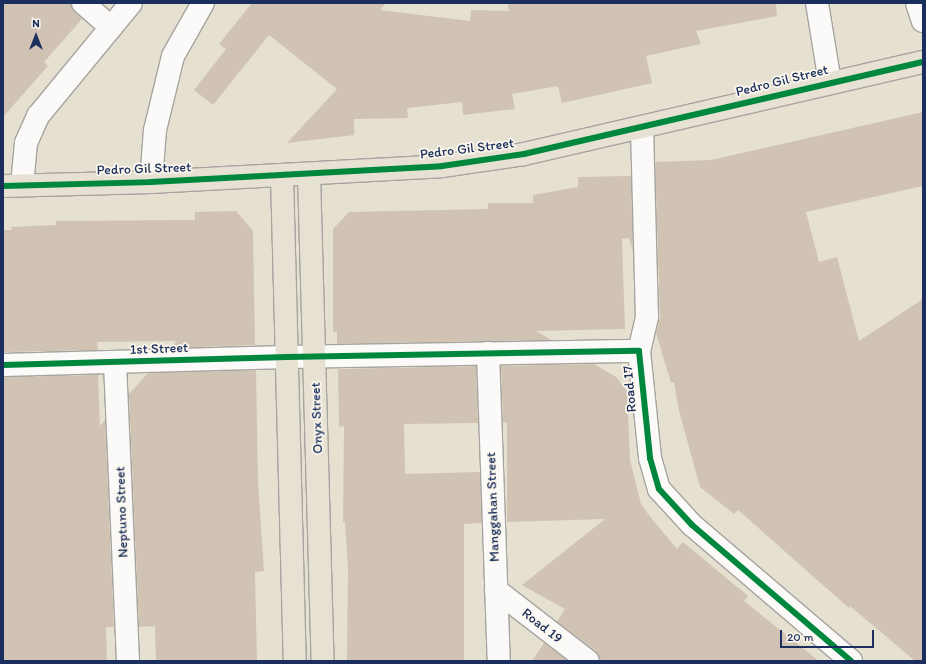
<!DOCTYPE html>
<style>
body{margin:0}
#map{position:relative;width:926px;height:664px;overflow:hidden;background:#e6e0d0;font-family:Itim,sans-serif}
div>[style]{position:absolute}
[style*='--x']{left:calc(var(--x)*1px);top:calc(var(--y)*1px);width:calc(var(--w)*1px);rotate:calc(var(--a)*1deg)}
.building>*{inset:0;background:#d0c3b3}
.roads{filter:drop-shadow(1px 0 #a5a4a0) drop-shadow(-1px 0 #a5a4a0) drop-shadow(0 1px #a5a4a0) drop-shadow(0 -1px #a5a4a0)}
.minor>*{height:22px;margin:-11px;padding:0 11px;transform-origin:11px;border-radius:11px;background:#fbfaf8}
.major>*{height:22px;margin:-11px;padding:0 11px;transform-origin:11px;border-radius:11px;background:#e7e1d3}
.cycleway>*{height:6px;margin:-3px;padding:0 3px;transform-origin:3px;border-radius:3px;background:#00873e}
span{translate:-50% -50%;white-space:nowrap;text-align:center;line-height:1.15;-webkit-text-stroke:3.5px #fbf7ec;paint-order:stroke}
.street-label{font-size:14px;color:#1b2f5e}
.frame{position:absolute;inset:0;border:4px solid #1b2f5e;pointer-events:none}
.north{position:absolute;left:16px;top:16px;width:40px;height:40px;-webkit-text-stroke:3px #fbf7ec;paint-order:stroke;rotate:0deg;font-size:11px;font-weight:700;line-height:16px;text-align:center;color:#1b2f5e}
.north::after{content:'';display:block;margin:auto;width:14px;height:18px;background:#1b2f5e;clip-path:polygon(50% 0,100% 100%,50% 72%,0 100%)}
.scale{position:absolute;left:780px;top:630px;width:94px;height:18px;box-sizing:border-box;border:2px solid #1b2f5e;border-top:0;padding-left:5px;font-size:12px;line-height:14px;white-space:nowrap;color:#1b2f5e;-webkit-text-stroke:3px #fbf7ec;paint-order:stroke}
</style>
<div id="map">
<div class="building">
<div style="clip-path:polygon(3px 3px,71px 3px,75px 12px,82px 19px,44px 62px,48px 66px,3px 117px)"></div>
<div style="clip-path:polygon(252px 3px,386px 3px,380px 10px,470px 21px,471px 10px,509px 11px,507px 3px,776px 3px,777px 16px,696px 31px,701px 44px,646px 56px,652px 83px,562px 103px,558px 86px,512px 94px,515px 109px,463px 115px,462px 102px,407px 108px,408px 118px,354px 119px,354px 135px,287px 143px,337px 89px,269px 35px,213px 105px,194px 90px,226px 49px,219px 44px)"></div>
<div style="clip-path:polygon(923px 112px,923px 186px,806px 212px,819px 262px,837px 257px,859px 341px,923px 299px,923px 661px,915px 661px,850px 606px,849px 608px,738px 510px,734px 514px,700px 487px,679px 411px,674px 382px,671px 383px,656px 333px,660px 317px,655px 162px,711px 160px)"></div>
<div style="clip-path:polygon(631px 176px,633px 252px,629px 238px,622px 239px,625px 329px,536px 331px,551px 340px,337px 344px,337px 332px,333px 332px,333px 229px,349px 212px,488px 209px,488px 203px,533px 203px,533px 195px,578px 187px,578px 177px)"></div>
<div style="clip-path:polygon(236px 211px,253px 231px,255px 345px,171px 348px,177px 341px,97px 342px,98px 350px,3px 352px,3px 230px,12px 230px,11px 227px,56px 225px,56px 221px,195px 220px,195px 212px)"></div>
<div style="clip-path:polygon(594px 364px,616px 377px,627px 391px,630px 460px,641px 504px,648px 514px,677px 549px,683px 542px,748px 596px,744px 601px,819px 661px,600px 661px,596px 651px,557px 622px,565px 609px,522px 585px,605px 519px,507px 522px,507px 423px,503px 422px,501px 366px)"></div>
<div style="clip-path:polygon(476px 366px,478px 423px,404px 424px,405px 474px,480px 472px,482px 523px,464px 524px,464px 660px,347px 661px,348px 568px,345px 522px,343px 522px,344px 426px,339px 427px,338px 369px)"></div>
<div style="clip-path:polygon(256px 370px,258px 482px,264px 571px,255px 572px,257px 661px,156px 661px,155px 626px,139px 627px,129px 394px,148px 373px)"></div>
<div style="clip-path:polygon(98px 375px,100px 426px,105px 420px,114px 627px,106px 627px,107px 661px,3px 661px,3px 377px)"></div>
<div style="clip-path:polygon(544px 643px,568px 661px,532px 661px)"></div>
</div>
<div class="roads">
<div class="minor">
<div style="--x:83;--y:3;--w:37;--a:41"></div>
<div style="--x:817;--y:3;--w:80;--a:80.7"></div>
<div style="--x:917;--y:3;--w:19;--a:72"></div>
<div style="--x:642;--y:128;--w:189;--a:88.5"></div>
<div style="--x:647;--y:317;--w:35;--a:103"></div>
<div style="--x:639;--y:351;--w:108;--a:84.1"></div>
<div style="--x:650;--y:458;--w:32;--a:74"></div>
<div style="--x:659;--y:489;--w:49;--a:47.5"></div>
<div style="--x:692;--y:525;--w:209;--a:40.5"></div>
<div style="--x:151;--y:182;--w:52;--a:-85.6"></div>
<div style="--x:155;--y:130;--w:76;--a:-76.3"></div>
<div style="--x:173;--y:56;--w:61;--a:-60.5"></div>
<div style="--x:22;--y:185;--w:42;--a:-84.6"></div>
<div style="--x:26;--y:143;--w:30;--a:-66"></div>
<div style="--x:38;--y:116;--w:146;--a:-50.5"></div>
<div style="--x:488;--y:353;--w:308;--a:88"></div>
<div style="--x:115;--y:363;--w:298;--a:87.5"></div>
<div style="--x:3;--y:365;--w:284;--a:-1.6"></div>
<div style="--x:287;--y:357;--w:352;--a:-1"></div>
<div style="--x:496;--y:590;--w:116;--a:37.7"></div>
</div>
<div class="major">
<div style="--x:309;--y:174;--w:487;--a:88.4"></div>
<div style="--x:282;--y:175;--w:486;--a:88.5"></div>
<div style="--x:3;--y:186;--w:148;--a:-1.5"></div>
<div style="--x:151;--y:182;--w:291;--a:-3.1"></div>
<div style="--x:442;--y:166;--w:83;--a:-8.3"></div>
<div style="--x:524;--y:154;--w:409;--a:-13"></div>
</div>
</div>
<div class="cycleway">
<div style="--x:3;--y:186;--w:148;--a:-1.5"></div>
<div style="--x:151;--y:182;--w:291;--a:-3.1"></div>
<div style="--x:442;--y:166;--w:83;--a:-8.3"></div>
<div style="--x:524;--y:154;--w:409;--a:-13"></div>
<div style="--x:3;--y:365;--w:284;--a:-1.6"></div>
<div style="--x:287;--y:357;--w:352;--a:-1"></div>
<div style="--x:639;--y:351;--w:108;--a:84.1"></div>
<div style="--x:650;--y:458;--w:32;--a:74"></div>
<div style="--x:659;--y:489;--w:49;--a:47.5"></div>
<div style="--x:692;--y:525;--w:209;--a:40.5"></div>
</div>
<div class="street-label">
<span style="left:782px;top:81px;rotate:-14deg">Pedro Gil Street</span>
<span style="left:467px;top:149px;rotate:-7deg">Pedro Gil Street</span>
<span style="left:144px;top:169px;rotate:-2deg">Pedro Gil Street</span>
<span style="left:159px;top:349px;rotate:-2deg">1st Street</span>
<span style="left:630px;top:389px;rotate:-95deg">Road 17</span>
<span style="left:317px;top:418px;rotate:-92deg">Onyx Street</span>
<span style="left:493px;top:507px;rotate:-92deg">Manggahan Street</span>
<span style="left:122px;top:512px;rotate:-92deg">Neptuno Street</span>
<span style="left:542px;top:626px;rotate:38deg">Road 19</span>
</div>
<div class="frame"></div>
<div class="north">N</div>
<div class="scale">20 m</div>
</div>
